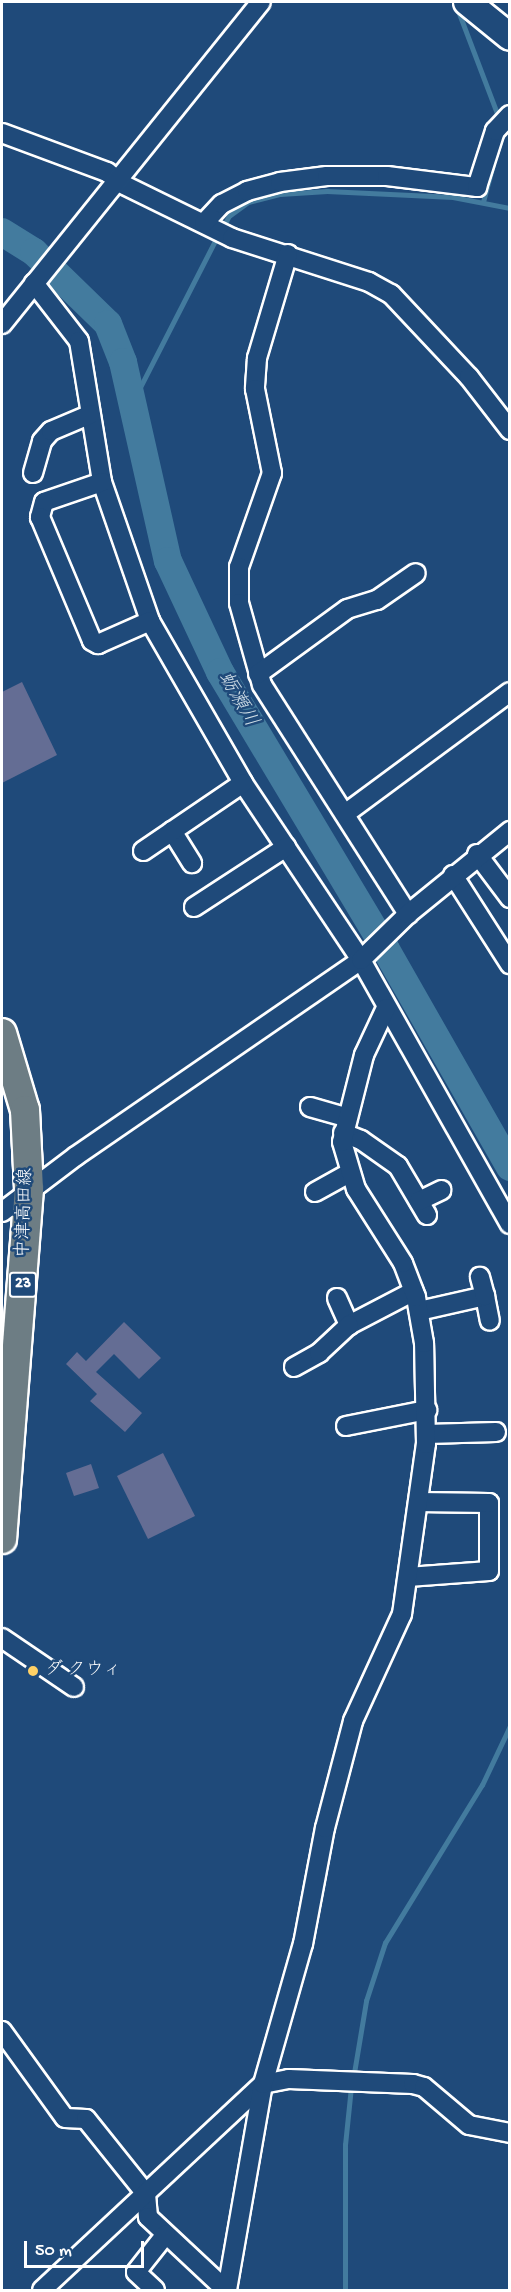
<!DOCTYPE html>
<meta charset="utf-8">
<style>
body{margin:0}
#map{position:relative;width:511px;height:2292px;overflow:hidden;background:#1f4a7a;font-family:"Gochi Hand","Klee One",sans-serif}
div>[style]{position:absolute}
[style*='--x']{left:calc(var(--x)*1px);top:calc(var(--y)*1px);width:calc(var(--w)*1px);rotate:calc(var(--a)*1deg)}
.stream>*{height:4.5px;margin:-2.25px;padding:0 2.25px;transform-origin:2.25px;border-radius:2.25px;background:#437b9e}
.river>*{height:28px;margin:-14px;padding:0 14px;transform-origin:14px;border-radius:14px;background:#437b9e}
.building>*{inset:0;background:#646d94}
.roads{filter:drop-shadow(2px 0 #fff) drop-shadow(-2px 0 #fff) drop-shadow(0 2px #fff) drop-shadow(0 -2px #fff)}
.street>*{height:18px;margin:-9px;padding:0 9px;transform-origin:9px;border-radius:9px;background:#1f4a7a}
.secondary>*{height:26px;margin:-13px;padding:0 13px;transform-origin:13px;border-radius:13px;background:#1f4a7a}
.primary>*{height:28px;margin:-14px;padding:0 14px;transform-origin:14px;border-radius:14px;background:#6d7d84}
.dots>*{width:16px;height:16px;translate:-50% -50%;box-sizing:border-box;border:3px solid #1f4a7a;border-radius:50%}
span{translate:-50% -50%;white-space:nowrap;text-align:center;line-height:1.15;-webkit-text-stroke:5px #1f4a7a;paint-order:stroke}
.shield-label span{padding:2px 4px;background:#1f4a7a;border:2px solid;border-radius:4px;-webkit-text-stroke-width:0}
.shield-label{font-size:16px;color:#fff;font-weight:700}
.street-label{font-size:18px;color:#fff}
.poi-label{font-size:18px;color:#fff}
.left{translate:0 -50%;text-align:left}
.water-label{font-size:20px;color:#d0dee7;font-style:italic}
.frame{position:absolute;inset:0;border:3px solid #fff;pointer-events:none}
.scale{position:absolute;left:24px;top:2241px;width:120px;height:27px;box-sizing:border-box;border:3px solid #fff;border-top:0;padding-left:8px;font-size:18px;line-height:21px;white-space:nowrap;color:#fff;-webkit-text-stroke:4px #1f4a7a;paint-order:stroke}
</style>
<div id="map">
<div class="stream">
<div style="--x:457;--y:7;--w:121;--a:69.2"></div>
<div style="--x:483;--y:202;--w:38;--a:-75"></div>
<div style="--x:222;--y:229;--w:15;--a:-62"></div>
<div style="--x:229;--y:216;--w:24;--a:-36"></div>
<div style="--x:248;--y:202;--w:33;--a:-14"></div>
<div style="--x:280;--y:194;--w:47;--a:-3.7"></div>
<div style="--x:327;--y:191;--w:126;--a:2.7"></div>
<div style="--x:453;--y:197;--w:58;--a:10.9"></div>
<div style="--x:131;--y:405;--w:189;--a:-62.9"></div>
<div style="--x:353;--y:2079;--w:79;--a:-80.5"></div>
<div style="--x:366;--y:2001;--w:61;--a:-71.9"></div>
<div style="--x:385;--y:1943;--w:185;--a:-58.5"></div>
<div style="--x:482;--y:1785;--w:65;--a:-64.6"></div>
<div style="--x:345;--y:2290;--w:145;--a:-90"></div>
<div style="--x:345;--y:2145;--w:58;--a:-84.1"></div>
</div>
<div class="river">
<div style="--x:2;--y:232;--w:38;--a:32"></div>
<div style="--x:34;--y:252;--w:103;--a:44.2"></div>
<div style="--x:108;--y:324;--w:41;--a:68.5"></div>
<div style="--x:123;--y:362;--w:204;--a:77.3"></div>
<div style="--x:168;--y:561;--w:123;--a:64.9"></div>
<div style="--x:220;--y:672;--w:322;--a:59.1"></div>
<div style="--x:385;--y:948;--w:252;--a:60.3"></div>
</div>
<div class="building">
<div style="clip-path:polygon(22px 682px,57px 755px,2px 783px,2px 692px)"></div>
<div style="clip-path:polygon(124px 1322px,161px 1358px,139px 1379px,114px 1354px,96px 1372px,142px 1413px,125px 1432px,90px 1401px,97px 1394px,66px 1364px,77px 1352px,86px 1361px)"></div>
<div style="clip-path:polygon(163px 1453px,195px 1516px,148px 1539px,117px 1476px)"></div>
<div style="clip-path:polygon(91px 1464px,99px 1488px,74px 1496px,66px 1473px)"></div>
</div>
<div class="roads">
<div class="street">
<div style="--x:2;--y:133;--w:112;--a:20.4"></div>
<div style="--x:107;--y:172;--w:21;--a:37"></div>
<div style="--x:124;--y:185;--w:120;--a:26.1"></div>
<div style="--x:232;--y:238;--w:144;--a:17.8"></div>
<div style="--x:369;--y:282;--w:25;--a:29"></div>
<div style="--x:391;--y:294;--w:114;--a:46.8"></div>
<div style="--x:469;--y:377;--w:67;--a:52.3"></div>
<div style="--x:204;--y:223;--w:26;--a:-47"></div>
<div style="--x:222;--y:204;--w:28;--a:-27"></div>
<div style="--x:247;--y:191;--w:34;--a:-15"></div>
<div style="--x:280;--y:182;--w:47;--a:-7.3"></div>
<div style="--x:327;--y:176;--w:60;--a:0"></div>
<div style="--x:387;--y:176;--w:91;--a:7"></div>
<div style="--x:477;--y:187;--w:59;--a:-72.2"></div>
<div style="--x:495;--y:131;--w:22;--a:-47"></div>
<div style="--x:288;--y:254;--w:109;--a:106.6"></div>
<div style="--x:257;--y:358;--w:31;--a:94"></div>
<div style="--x:255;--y:389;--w:86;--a:78.6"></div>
<div style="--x:272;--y:473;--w:100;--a:109.3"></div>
<div style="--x:239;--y:567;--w:36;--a:90"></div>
<div style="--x:239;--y:603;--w:85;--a:74.3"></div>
<div style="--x:262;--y:685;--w:272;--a:57.5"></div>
<div style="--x:34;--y:283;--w:73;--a:52.2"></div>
<div style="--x:79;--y:341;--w:143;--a:80.7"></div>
<div style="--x:102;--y:482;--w:147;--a:70.9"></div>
<div style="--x:150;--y:621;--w:187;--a:60.1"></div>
<div style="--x:243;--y:783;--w:213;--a:56.3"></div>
<div style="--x:361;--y:960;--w:303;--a:60.6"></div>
<div style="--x:2;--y:324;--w:413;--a:-51.2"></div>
<div style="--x:33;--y:473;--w:33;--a:-74"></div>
<div style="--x:42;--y:441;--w:13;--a:-48"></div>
<div style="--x:51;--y:431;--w:43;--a:-23"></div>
<div style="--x:102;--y:482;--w:61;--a:161"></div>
<div style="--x:44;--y:502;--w:16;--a:105"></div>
<div style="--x:40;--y:517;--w:134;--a:67.2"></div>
<div style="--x:92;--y:641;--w:7;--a:27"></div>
<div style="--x:98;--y:644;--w:57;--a:-23.9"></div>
<div style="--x:258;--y:674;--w:110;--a:-36.1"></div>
<div style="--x:347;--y:609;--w:31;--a:-17"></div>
<div style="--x:377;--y:600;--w:47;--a:-34.7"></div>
<div style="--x:345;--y:814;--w:205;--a:-36.5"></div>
<div style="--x:172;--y:831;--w:38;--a:58"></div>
<div style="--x:143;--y:851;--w:121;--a:-34.2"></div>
<div style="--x:477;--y:854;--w:55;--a:53.1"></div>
<div style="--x:453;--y:875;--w:106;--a:57.4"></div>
<div style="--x:194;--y:907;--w:110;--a:-33.1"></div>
<div style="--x:310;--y:1107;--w:37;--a:16"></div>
<div style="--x:343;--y:1133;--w:19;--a:21"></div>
<div style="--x:361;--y:1140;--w:45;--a:35.1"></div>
<div style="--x:398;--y:1166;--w:57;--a:59.4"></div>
<div style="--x:315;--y:1192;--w:39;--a:-29"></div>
<div style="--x:419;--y:1201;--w:25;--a:-26"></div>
<div style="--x:2;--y:1212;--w:93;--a:-37.1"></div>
<div style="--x:76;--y:1156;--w:346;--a:-34.5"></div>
<div style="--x:361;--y:960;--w:66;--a:-44.4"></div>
<div style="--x:408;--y:914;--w:132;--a:-39.1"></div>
<div style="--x:485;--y:1296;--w:25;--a:79"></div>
<div style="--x:337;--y:1298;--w:30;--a:66"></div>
<div style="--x:349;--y:1325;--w:73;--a:-27.6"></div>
<div style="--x:419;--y:1311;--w:68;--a:-12.8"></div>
<div style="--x:485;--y:1296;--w:20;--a:-105"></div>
<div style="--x:294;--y:1367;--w:29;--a:-29"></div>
<div style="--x:319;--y:1353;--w:41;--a:-43"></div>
<div style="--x:346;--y:1426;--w:83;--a:-11.2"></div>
<div style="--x:427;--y:1434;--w:69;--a:-1.7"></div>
<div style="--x:408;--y:1577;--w:81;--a:-4.2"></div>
<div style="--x:489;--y:1571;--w:68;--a:-90"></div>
<div style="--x:489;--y:1503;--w:71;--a:-179.2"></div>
<div style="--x:2;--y:1638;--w:87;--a:34.2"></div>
<div style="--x:2;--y:2031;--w:107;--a:54.1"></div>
<div style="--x:65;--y:2118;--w:21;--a:3"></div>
<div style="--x:86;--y:2119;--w:96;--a:51.3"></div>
<div style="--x:146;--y:2194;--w:23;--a:85"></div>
<div style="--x:148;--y:2217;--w:107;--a:43.1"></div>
<div style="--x:42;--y:2290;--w:302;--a:-43"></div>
<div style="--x:263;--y:2084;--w:26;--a:-11"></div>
<div style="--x:289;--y:2079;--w:124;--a:2.3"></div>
<div style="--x:413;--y:2084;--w:11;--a:15"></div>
<div style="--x:424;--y:2087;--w:59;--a:40.2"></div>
<div style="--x:469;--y:2125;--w:42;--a:11"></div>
<div style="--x:155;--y:2290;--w:26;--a:-137"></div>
<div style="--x:136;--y:2272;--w:48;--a:-51.7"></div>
<div style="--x:227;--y:2290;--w:209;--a:-80.1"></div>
<div style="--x:263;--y:2084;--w:146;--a:-74.1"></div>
<div style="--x:303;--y:1944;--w:118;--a:-79.3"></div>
<div style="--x:325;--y:1828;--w:111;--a:-75.3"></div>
<div style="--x:353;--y:1721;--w:118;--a:-65.4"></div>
<div style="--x:402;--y:1614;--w:172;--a:-82"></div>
<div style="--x:426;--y:1444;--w:101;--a:-91.1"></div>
<div style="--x:424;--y:1343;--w:47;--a:-99.9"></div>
<div style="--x:416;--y:1297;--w:36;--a:-111"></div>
<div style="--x:403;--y:1263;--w:88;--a:-122.4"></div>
<div style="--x:356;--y:1189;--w:49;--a:-106.6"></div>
<div style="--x:342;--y:1142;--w:90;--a:-75.8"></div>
<div style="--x:364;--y:1055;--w:52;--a:-64.9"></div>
</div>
<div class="secondary">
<div style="--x:467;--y:2;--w:55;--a:39.1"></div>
</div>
<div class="primary">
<div style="--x:2;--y:1033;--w:80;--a:73.4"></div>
<div style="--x:25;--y:1110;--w:79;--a:87.1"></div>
<div style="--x:29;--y:1189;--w:351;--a:94.4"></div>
</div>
</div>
<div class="dots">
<div style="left:33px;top:1671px;background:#ffd166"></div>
</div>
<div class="shield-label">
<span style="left:23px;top:1285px">23</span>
</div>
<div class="street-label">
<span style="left:26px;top:1213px;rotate:-88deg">中津高田線</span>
</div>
<div class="poi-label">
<span class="left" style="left:45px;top:1671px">ダ クウィ</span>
</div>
<div class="water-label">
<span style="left:237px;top:700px;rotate:60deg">蛎瀬川</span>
</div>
<div class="frame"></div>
<div class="scale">50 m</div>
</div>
